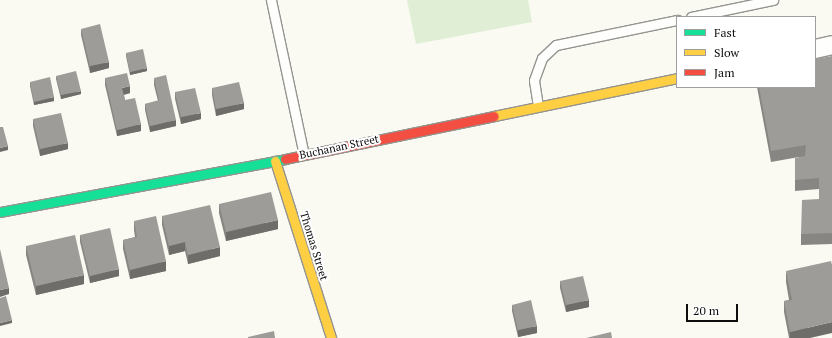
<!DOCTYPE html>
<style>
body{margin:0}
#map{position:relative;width:832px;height:338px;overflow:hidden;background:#fafaf2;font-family:"PT Serif",serif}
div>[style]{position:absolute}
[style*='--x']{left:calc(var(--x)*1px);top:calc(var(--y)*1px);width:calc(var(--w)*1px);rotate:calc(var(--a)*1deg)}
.green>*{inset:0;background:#dfeed5}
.roads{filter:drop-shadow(1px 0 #949490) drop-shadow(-1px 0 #949490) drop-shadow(0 1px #949490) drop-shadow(0 -1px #949490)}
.lane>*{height:9px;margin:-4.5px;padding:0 4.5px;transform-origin:4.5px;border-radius:4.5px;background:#fefefd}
.street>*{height:18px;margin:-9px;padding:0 9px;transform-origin:9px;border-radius:9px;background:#fefefd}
.fast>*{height:9px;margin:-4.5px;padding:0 4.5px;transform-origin:4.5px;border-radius:4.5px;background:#16e098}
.slow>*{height:9px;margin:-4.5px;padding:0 4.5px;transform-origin:4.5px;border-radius:4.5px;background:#ffcf43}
.jam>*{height:9px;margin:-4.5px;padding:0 4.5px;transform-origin:4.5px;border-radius:4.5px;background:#f24e42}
.wall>*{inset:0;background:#888683}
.shaded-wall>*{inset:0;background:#6f6d6a}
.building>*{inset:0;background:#9e9c98}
span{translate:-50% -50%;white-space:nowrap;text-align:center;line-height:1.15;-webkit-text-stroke:4px #fff;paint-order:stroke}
.street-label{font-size:11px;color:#0d0d0d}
.legend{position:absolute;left:676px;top:16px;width:140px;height:72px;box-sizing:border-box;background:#fff;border:1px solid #9e9e9e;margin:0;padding:5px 7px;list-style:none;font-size:12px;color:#0d0d0d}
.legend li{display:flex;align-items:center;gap:8px;height:20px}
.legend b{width:20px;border:1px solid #9e9e9e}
.scale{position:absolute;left:686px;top:304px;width:52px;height:18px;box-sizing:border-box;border:2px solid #0d0d0d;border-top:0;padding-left:5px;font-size:12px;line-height:14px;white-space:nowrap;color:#0d0d0d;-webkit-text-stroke:3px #fff;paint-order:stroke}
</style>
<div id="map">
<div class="green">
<div style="clip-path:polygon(407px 0,528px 0,532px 22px,416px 44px)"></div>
</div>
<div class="roads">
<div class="lane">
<div style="--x:271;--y:0;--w:158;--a:78"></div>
<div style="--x:691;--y:17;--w:84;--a:-11.7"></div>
<div style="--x:538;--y:106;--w:26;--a:-99"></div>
<div style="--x:534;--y:80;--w:23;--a:-70"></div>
<div style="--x:542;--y:58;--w:19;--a:-43"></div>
<div style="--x:556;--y:45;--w:124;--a:-11.7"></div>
</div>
<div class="street">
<div style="--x:815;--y:49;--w:17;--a:-13"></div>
</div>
<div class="fast">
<div style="--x:0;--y:212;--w:290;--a:-10.5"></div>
</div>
<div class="slow">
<div style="--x:494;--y:116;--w:187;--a:-11.7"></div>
<div style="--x:275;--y:161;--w:186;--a:72.4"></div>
</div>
<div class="jam">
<div style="--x:285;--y:159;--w:213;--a:-11.6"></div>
</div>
</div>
<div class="wall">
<div style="clip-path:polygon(81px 29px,109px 68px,90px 73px,81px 35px)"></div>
<div style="clip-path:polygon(126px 53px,147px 71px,130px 75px,126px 56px)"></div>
<div style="clip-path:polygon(832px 56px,832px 244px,801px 245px,801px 234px,819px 199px,819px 189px,795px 191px,795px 180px,799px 157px,771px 162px,757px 87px,815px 87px)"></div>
<div style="clip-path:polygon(56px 76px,81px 94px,61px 99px,56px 79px)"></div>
<div style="clip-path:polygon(105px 78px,130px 93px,124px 95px,125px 100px,141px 131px,117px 136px,105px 85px)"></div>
<div style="clip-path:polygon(154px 78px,176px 126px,150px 132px,145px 110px,145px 104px,158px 101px,154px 85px)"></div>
<div style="clip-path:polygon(30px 82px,54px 101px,34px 105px,30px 86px)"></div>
<div style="clip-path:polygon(212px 88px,244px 109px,216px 116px,212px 95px)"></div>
<div style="clip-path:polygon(175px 92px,201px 119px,181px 124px,175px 99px)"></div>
<div style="clip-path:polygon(33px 119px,68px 149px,40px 156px,33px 126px)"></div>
<div style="clip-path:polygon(219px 204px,278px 229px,226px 241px,219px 213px)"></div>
<div style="clip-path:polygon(162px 216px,220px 256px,188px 264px,185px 251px,169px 255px,162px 225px)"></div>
<div style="clip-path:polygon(134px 221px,166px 271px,130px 279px,123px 249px,123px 240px,135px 237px,134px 230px)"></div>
<div style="clip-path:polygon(80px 235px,119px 276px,90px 283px,80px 242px)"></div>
<div style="clip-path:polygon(26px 246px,84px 284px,36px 295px,26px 255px)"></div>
<div style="clip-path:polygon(786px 271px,810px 338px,789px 338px,784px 312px,784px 301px,789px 300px,786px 282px)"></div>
<div style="clip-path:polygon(560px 281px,589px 307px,566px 312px,560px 288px)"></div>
<div style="clip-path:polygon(512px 305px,537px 333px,518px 337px,512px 311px)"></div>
</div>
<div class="shaded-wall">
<div style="clip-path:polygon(109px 62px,109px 68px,90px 73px,90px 66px)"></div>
<div style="clip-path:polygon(147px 68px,147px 71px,130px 75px,130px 72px)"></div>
<div style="clip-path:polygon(130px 86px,130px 93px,122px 95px,122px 88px)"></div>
<div style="clip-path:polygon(81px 91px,81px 94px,61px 99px,61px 95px)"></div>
<div style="clip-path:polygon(54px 97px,54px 101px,34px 105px,34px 102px)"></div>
<div style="clip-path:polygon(244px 103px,244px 109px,216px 116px,216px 109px)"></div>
<div style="clip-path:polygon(201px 113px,201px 119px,181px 124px,181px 117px)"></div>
<div style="clip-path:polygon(176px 120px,176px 126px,150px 132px,150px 126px)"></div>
<div style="clip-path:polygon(141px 124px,141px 131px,117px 136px,117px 130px)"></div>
<div style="clip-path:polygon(68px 143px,68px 149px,40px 156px,40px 149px)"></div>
<div style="clip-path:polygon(8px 146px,8px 150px,0 152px,0 148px)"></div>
<div style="clip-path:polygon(278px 220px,278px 229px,226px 241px,226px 232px)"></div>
<div style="clip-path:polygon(185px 242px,185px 251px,169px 255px,169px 246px)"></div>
<div style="clip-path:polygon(220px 247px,220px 256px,188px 264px,188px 255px)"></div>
<div style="clip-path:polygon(166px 261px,166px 271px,130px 279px,130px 270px)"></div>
<div style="clip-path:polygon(119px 269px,119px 276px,90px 283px,90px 276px)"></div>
<div style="clip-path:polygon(84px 275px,84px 284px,36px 295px,36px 286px)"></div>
<div style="clip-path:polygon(9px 288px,9px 294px,0 297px,0 290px)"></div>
<div style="clip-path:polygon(589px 300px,589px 307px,566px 312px,566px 305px)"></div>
<div style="clip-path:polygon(12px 320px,12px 323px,0 326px,0 323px)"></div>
<div style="clip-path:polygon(832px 322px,832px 333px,810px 338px,790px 338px,790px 332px)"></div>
<div style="clip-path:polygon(537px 326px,537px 333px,518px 337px,518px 330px)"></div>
</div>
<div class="building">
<div style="clip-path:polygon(100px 24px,109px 62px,90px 66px,81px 29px)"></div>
<div style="clip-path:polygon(143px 49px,147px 68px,130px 72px,126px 53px)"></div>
<div style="clip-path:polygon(832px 56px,832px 233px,801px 234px,802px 200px,819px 199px,819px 178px,795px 180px,795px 158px,805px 156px,806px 145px,771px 151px,759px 87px,815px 87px,815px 59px)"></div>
<div style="clip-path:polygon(76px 71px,81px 91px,61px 95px,56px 76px)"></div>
<div style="clip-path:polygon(127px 73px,130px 86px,122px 88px,125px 100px,135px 98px,141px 124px,117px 130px,105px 78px)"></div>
<div style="clip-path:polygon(166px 75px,176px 120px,150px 126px,145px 104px,159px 100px,154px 78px)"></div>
<div style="clip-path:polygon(50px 77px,54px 97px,34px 102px,30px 82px)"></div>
<div style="clip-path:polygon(239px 82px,244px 103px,216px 109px,212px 88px)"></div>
<div style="clip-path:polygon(195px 88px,201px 113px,181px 117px,175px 92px)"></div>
<div style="clip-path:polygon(61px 113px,68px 143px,40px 149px,33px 119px)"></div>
<div style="clip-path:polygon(0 127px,3px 127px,8px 146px,0 148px)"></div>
<div style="clip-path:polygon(271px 192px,278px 220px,226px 232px,219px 204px)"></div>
<div style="clip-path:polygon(210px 205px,220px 247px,188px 255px,185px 242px,169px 246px,162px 216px)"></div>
<div style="clip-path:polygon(156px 216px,166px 261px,130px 270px,123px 240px,137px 237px,134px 221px)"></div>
<div style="clip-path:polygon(110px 228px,119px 269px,90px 276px,80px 235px)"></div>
<div style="clip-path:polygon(75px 235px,84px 275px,36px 286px,26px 246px)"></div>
<div style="clip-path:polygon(0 249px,9px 288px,0 290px)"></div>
<div style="clip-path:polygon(831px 261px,832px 265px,832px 322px,790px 332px,784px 301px,792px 300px,786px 271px)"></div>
<div style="clip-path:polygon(583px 276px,589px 300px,566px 305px,560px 281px)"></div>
<div style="clip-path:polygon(6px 296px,12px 320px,0 323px,0 298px)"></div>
<div style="clip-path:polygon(531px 300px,537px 326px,518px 330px,512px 305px)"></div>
<div style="clip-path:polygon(274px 331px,275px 338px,248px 338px,248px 337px)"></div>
<div style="clip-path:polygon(611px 332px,612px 338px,586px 338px)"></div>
</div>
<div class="street-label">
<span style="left:339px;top:147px;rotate:-12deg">Buchanan Street</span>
<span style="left:314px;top:246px;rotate:73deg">Thomas Street</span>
</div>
<ul class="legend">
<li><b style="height:5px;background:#16e098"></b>Fast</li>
<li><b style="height:5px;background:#ffcf43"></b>Slow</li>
<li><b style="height:5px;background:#f24e42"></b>Jam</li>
</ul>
<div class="scale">20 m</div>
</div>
